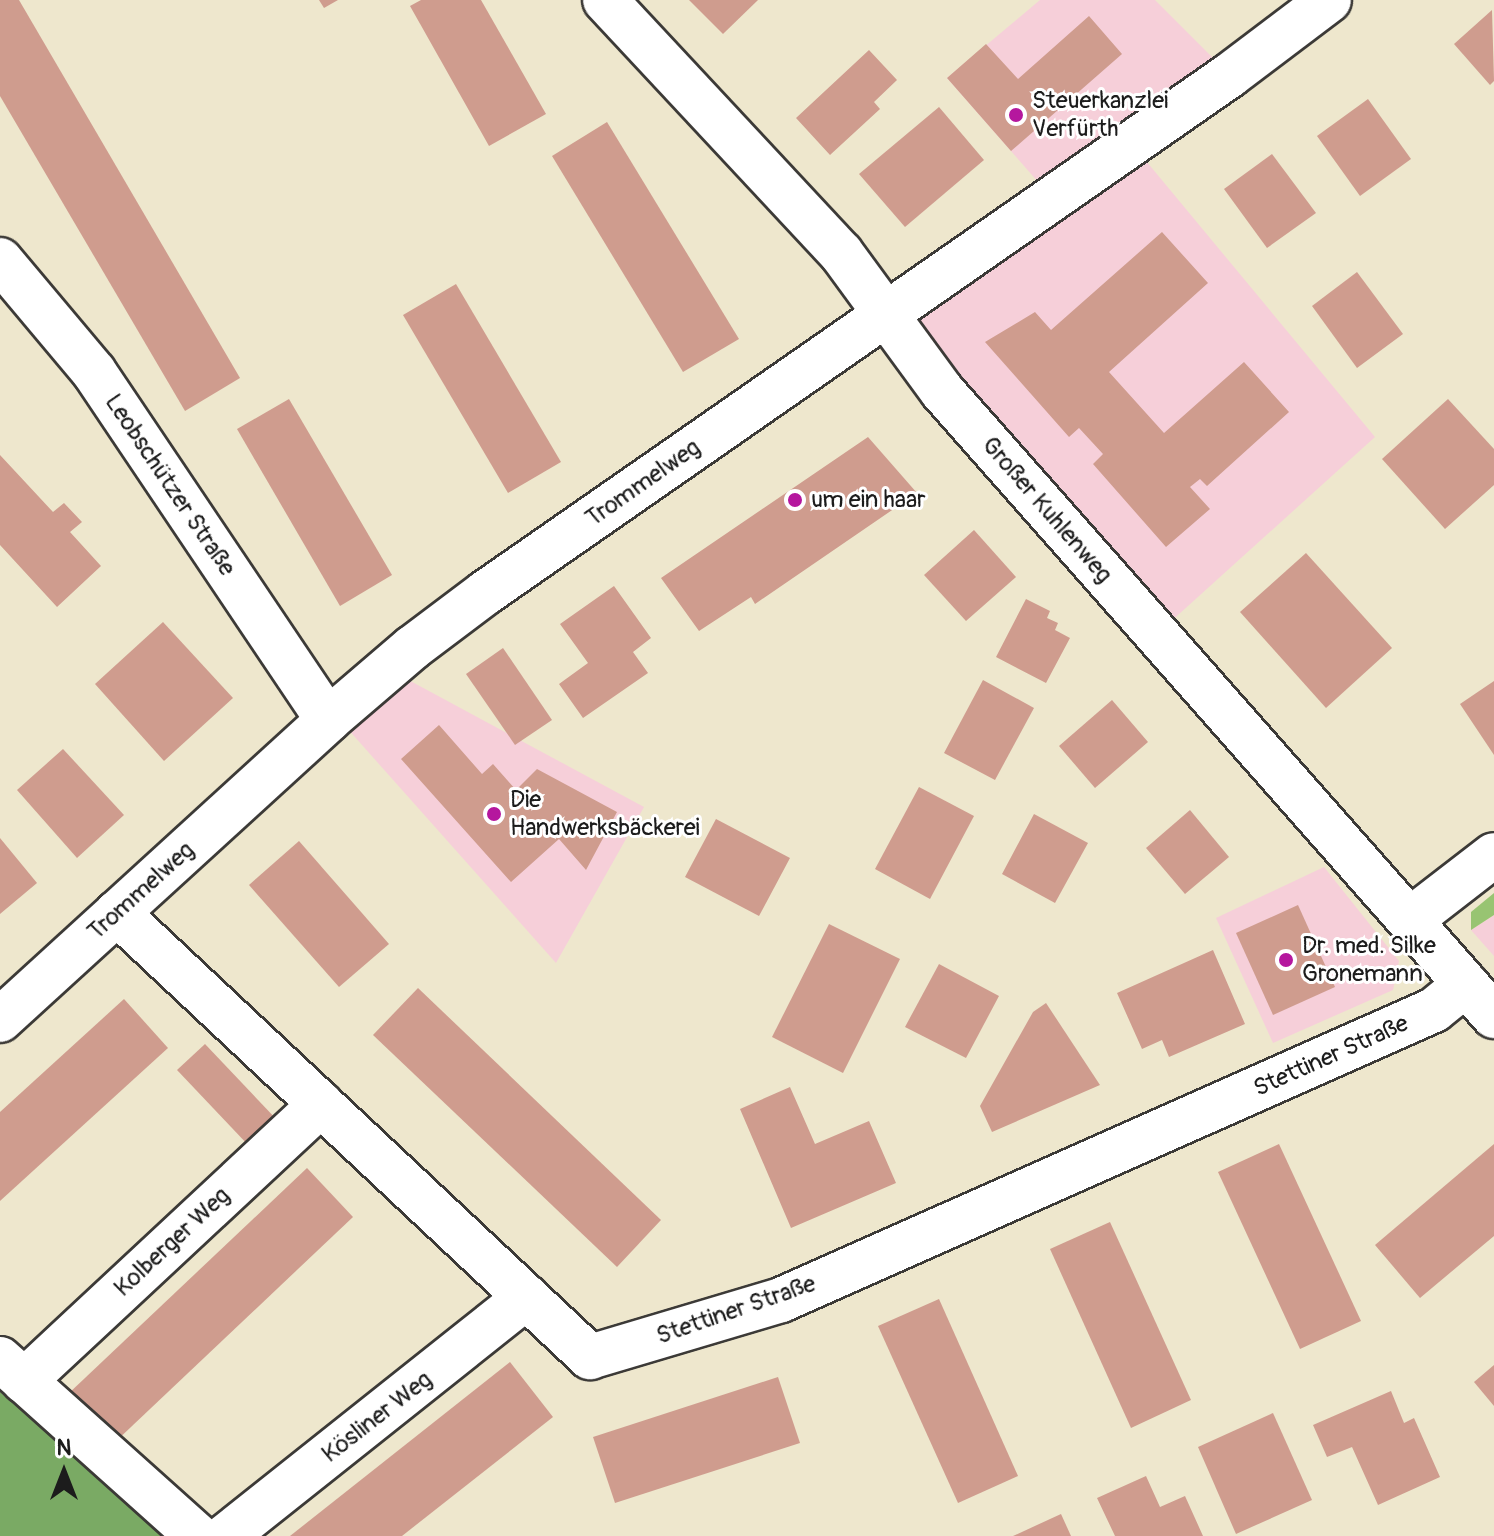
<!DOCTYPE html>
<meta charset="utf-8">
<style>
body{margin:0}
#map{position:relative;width:1494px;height:1536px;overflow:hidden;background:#eee7cd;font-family:Pangolin,sans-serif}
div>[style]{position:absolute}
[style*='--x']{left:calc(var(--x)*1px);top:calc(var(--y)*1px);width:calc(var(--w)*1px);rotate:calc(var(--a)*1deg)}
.built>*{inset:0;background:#f6cfd9}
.green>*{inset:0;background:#98c472}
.forest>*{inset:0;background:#7aaa64}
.building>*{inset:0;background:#cf9c8e}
.roads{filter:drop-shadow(2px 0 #3c3a37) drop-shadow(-2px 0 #3c3a37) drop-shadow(0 2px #3c3a37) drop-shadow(0 -2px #3c3a37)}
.street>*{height:44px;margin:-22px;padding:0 22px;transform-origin:22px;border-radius:22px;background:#fff}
.dots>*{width:22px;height:22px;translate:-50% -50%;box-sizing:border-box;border:4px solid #fff;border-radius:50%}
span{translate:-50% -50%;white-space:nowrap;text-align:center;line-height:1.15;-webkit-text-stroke:6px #fff;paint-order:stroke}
.poi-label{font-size:24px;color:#1c1c1c}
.left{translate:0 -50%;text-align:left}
.street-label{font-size:24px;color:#1c1c1c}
.north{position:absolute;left:24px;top:1432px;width:80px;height:80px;-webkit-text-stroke:6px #fff;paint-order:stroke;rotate:0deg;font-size:22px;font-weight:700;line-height:32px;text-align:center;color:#1c1c1c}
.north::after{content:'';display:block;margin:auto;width:28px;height:36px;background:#1c1c1c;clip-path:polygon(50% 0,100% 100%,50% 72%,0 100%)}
</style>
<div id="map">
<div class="built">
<div style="clip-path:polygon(1040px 0,1155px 0,1230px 75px,1132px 144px,1375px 437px,1157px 634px,886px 314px,1053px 199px,947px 78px)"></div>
<div style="clip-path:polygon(403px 677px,644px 807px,556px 963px,346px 727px)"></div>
<div style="clip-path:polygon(1324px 867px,1399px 961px,1393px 990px,1273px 1043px,1216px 918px)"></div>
<div style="clip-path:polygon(1494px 915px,1494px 956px,1471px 930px)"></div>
</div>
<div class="green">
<div style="clip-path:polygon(1494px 893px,1494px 915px,1471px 930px,1471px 912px)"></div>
</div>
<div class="forest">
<div style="clip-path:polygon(0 1392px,172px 1536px,0 1536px)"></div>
</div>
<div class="building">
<div style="clip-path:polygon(0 0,19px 0,240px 378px,185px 411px,0 96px)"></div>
<div style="clip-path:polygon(319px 0,338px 0,324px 8px)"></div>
<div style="clip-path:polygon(421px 0,481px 0,546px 114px,489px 146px,410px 6px)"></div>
<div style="clip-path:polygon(689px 0,758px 0,723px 34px)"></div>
<div style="clip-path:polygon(1492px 10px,1494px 81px,1490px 85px,1454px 44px)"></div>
<div style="clip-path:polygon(1089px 16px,1122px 54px,1011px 151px,947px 78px,986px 44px,1018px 79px)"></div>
<div style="clip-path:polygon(869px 50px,897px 80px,874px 102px,880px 109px,830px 155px,796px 118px)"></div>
<div style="clip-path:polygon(1368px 99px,1411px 159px,1360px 196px,1317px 136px)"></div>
<div style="clip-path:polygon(939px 107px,984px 160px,905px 227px,859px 174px)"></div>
<div style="clip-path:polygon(607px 122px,739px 339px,683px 372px,552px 156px)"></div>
<div style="clip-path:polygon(1272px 154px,1316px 213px,1267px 248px,1224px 189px)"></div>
<div style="clip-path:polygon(1162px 232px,1208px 283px,1109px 372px,1164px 433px,1244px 362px,1289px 412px,1207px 486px,1200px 479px,1190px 487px,1210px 509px,1166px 547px,1093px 464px,1103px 454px,1079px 428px,1069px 437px,985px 342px,1035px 312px,1051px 330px)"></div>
<div style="clip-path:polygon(1357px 272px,1403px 334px,1357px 368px,1312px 306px)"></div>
<div style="clip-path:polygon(456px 284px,561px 462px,508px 493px,403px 315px)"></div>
<div style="clip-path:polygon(289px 399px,392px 575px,340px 606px,237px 429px)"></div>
<div style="clip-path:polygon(1448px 399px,1494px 449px,1494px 485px,1445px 529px,1382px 459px)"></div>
<div style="clip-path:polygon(868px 437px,917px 493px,755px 604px,751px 597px,699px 631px,661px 578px)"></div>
<div style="clip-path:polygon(0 455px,53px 512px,64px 503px,82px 522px,70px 532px,101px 566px,57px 607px,0 545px)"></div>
<div style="clip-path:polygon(974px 530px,1016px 577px,966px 621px,924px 575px)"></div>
<div style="clip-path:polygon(1306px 553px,1392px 648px,1326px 708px,1240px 612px)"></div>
<div style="clip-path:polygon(614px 586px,651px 638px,633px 652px,648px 673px,583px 718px,559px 684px,588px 663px,560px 624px)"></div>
<div style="clip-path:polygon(1026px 599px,1050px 611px,1047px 618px,1058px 623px,1055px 630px,1070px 638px,1046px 683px,996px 657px)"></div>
<div style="clip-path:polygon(163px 622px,233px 698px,164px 761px,95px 684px)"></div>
<div style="clip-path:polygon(503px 648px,552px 720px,515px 745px,466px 674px)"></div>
<div style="clip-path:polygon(983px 680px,1034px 708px,995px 780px,944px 753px)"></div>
<div style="clip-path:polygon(1494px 681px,1494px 755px,1460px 704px)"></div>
<div style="clip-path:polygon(1112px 700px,1148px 742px,1095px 788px,1059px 746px)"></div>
<div style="clip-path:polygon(439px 725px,482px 774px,493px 764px,516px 790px,537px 769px,617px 812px,586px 870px,559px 839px,511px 882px,401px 759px)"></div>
<div style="clip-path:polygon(63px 749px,124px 815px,77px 858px,17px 790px)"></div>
<div style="clip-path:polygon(919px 787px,974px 816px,930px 899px,875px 869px)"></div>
<div style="clip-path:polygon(1190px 810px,1229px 857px,1185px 894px,1146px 848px)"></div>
<div style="clip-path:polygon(1034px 814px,1088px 843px,1055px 903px,1002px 874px)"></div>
<div style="clip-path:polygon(716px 819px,790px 858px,759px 916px,685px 877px)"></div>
<div style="clip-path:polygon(0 838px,37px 883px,0 914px)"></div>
<div style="clip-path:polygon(299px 841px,389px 944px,339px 987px,249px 885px)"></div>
<div style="clip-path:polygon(1298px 905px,1335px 987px,1273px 1015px,1236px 933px)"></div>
<div style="clip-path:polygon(829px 924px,900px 959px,843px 1073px,772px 1037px)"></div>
<div style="clip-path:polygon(1213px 950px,1245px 1024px,1169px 1057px,1162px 1040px,1142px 1049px,1117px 993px)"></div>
<div style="clip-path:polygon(939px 964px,999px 996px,966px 1058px,905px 1027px)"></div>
<div style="clip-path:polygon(418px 988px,661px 1220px,617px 1267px,373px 1035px)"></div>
<div style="clip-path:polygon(124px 999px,168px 1048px,0 1201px,0 1112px)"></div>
<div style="clip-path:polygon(1046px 1003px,1100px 1085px,992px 1132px,980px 1106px,1033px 1012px)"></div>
<div style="clip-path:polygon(205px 1044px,278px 1121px,250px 1147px,177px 1070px)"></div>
<div style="clip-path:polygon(790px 1087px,815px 1144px,869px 1121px,896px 1183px,791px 1228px,740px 1109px)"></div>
<div style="clip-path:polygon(1279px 1144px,1361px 1321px,1300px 1349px,1218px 1172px)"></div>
<div style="clip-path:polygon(1494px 1144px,1494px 1236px,1420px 1298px,1375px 1245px)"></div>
<div style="clip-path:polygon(307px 1168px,353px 1217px,113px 1444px,67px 1395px)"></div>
<div style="clip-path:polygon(1110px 1222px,1191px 1400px,1131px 1428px,1050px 1249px)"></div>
<div style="clip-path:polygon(939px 1299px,1018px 1476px,958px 1503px,878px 1326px)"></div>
<div style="clip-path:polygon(510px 1362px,553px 1417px,402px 1536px,290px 1536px)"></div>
<div style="clip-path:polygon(1494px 1365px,1494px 1406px,1474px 1382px)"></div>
<div style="clip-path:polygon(778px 1377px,800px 1443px,615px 1503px,593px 1437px)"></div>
<div style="clip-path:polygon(1391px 1391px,1404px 1423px,1414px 1418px,1440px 1477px,1378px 1505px,1352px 1447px,1327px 1457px,1313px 1425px)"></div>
<div style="clip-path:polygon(1273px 1413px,1312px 1500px,1236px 1534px,1198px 1447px)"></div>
<div style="clip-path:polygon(1146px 1476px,1160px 1507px,1185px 1496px,1203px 1536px,1115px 1536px,1097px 1498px)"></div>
<div style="clip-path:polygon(1061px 1514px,1071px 1536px,1013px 1536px)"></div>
</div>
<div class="roads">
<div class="street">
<div style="--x:605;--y:0;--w:346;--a:47"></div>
<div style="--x:841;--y:253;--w:171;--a:53.8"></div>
<div style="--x:942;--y:391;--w:834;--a:48.55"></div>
<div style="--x:0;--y:260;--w:146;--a:50"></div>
<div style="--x:94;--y:372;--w:419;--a:56.1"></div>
<div style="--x:117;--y:913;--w:649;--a:43.19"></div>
<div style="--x:590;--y:1357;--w:199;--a:-16.6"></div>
<div style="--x:781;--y:1300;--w:714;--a:-23.95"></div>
<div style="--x:1434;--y:1010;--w:41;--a:-39.1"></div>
<div style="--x:1410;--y:920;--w:106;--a:-37.7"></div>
<div style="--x:0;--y:1020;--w:445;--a:-42.4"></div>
<div style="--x:328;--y:720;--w:111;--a:-40.6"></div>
<div style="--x:412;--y:648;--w:91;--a:-37"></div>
<div style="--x:485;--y:593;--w:907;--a:-34.81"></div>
<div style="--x:1230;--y:75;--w:124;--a:-37.1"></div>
<div style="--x:0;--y:1359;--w:265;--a:41.9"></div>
<div style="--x:24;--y:1381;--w:406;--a:-43"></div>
<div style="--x:226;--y:1536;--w:384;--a:-38.5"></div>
</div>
</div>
<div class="dots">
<div style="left:1016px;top:115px;background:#b5179e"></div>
<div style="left:795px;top:500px;background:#b5179e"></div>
<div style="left:494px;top:814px;background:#b5179e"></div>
<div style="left:1286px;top:960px;background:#b5179e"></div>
</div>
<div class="poi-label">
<span class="left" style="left:1032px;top:115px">Steuerkanzlei<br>Verfürth</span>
<span class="left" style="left:811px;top:500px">um ein haar</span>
<span class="left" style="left:510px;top:814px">Die<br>Handwerksbäckerei</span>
<span class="left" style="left:1302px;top:960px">Dr. med. Silke<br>Gronemann</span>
</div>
<div class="street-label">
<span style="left:643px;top:483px;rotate:-35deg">Trommelweg</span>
<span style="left:170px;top:485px;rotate:56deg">Leobschützer Straße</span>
<span style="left:1047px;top:510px;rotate:49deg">Großer Kuhlenweg</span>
<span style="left:141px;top:891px;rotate:-42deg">Trommelweg</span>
<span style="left:1331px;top:1056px;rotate:-24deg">Stettiner Straße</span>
<span style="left:172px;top:1242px;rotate:-43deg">Kolberger Weg</span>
<span style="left:736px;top:1310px;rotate:-19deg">Stettiner Straße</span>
<span style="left:377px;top:1417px;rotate:-38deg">Kösliner Weg</span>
</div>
<div class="north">N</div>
</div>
